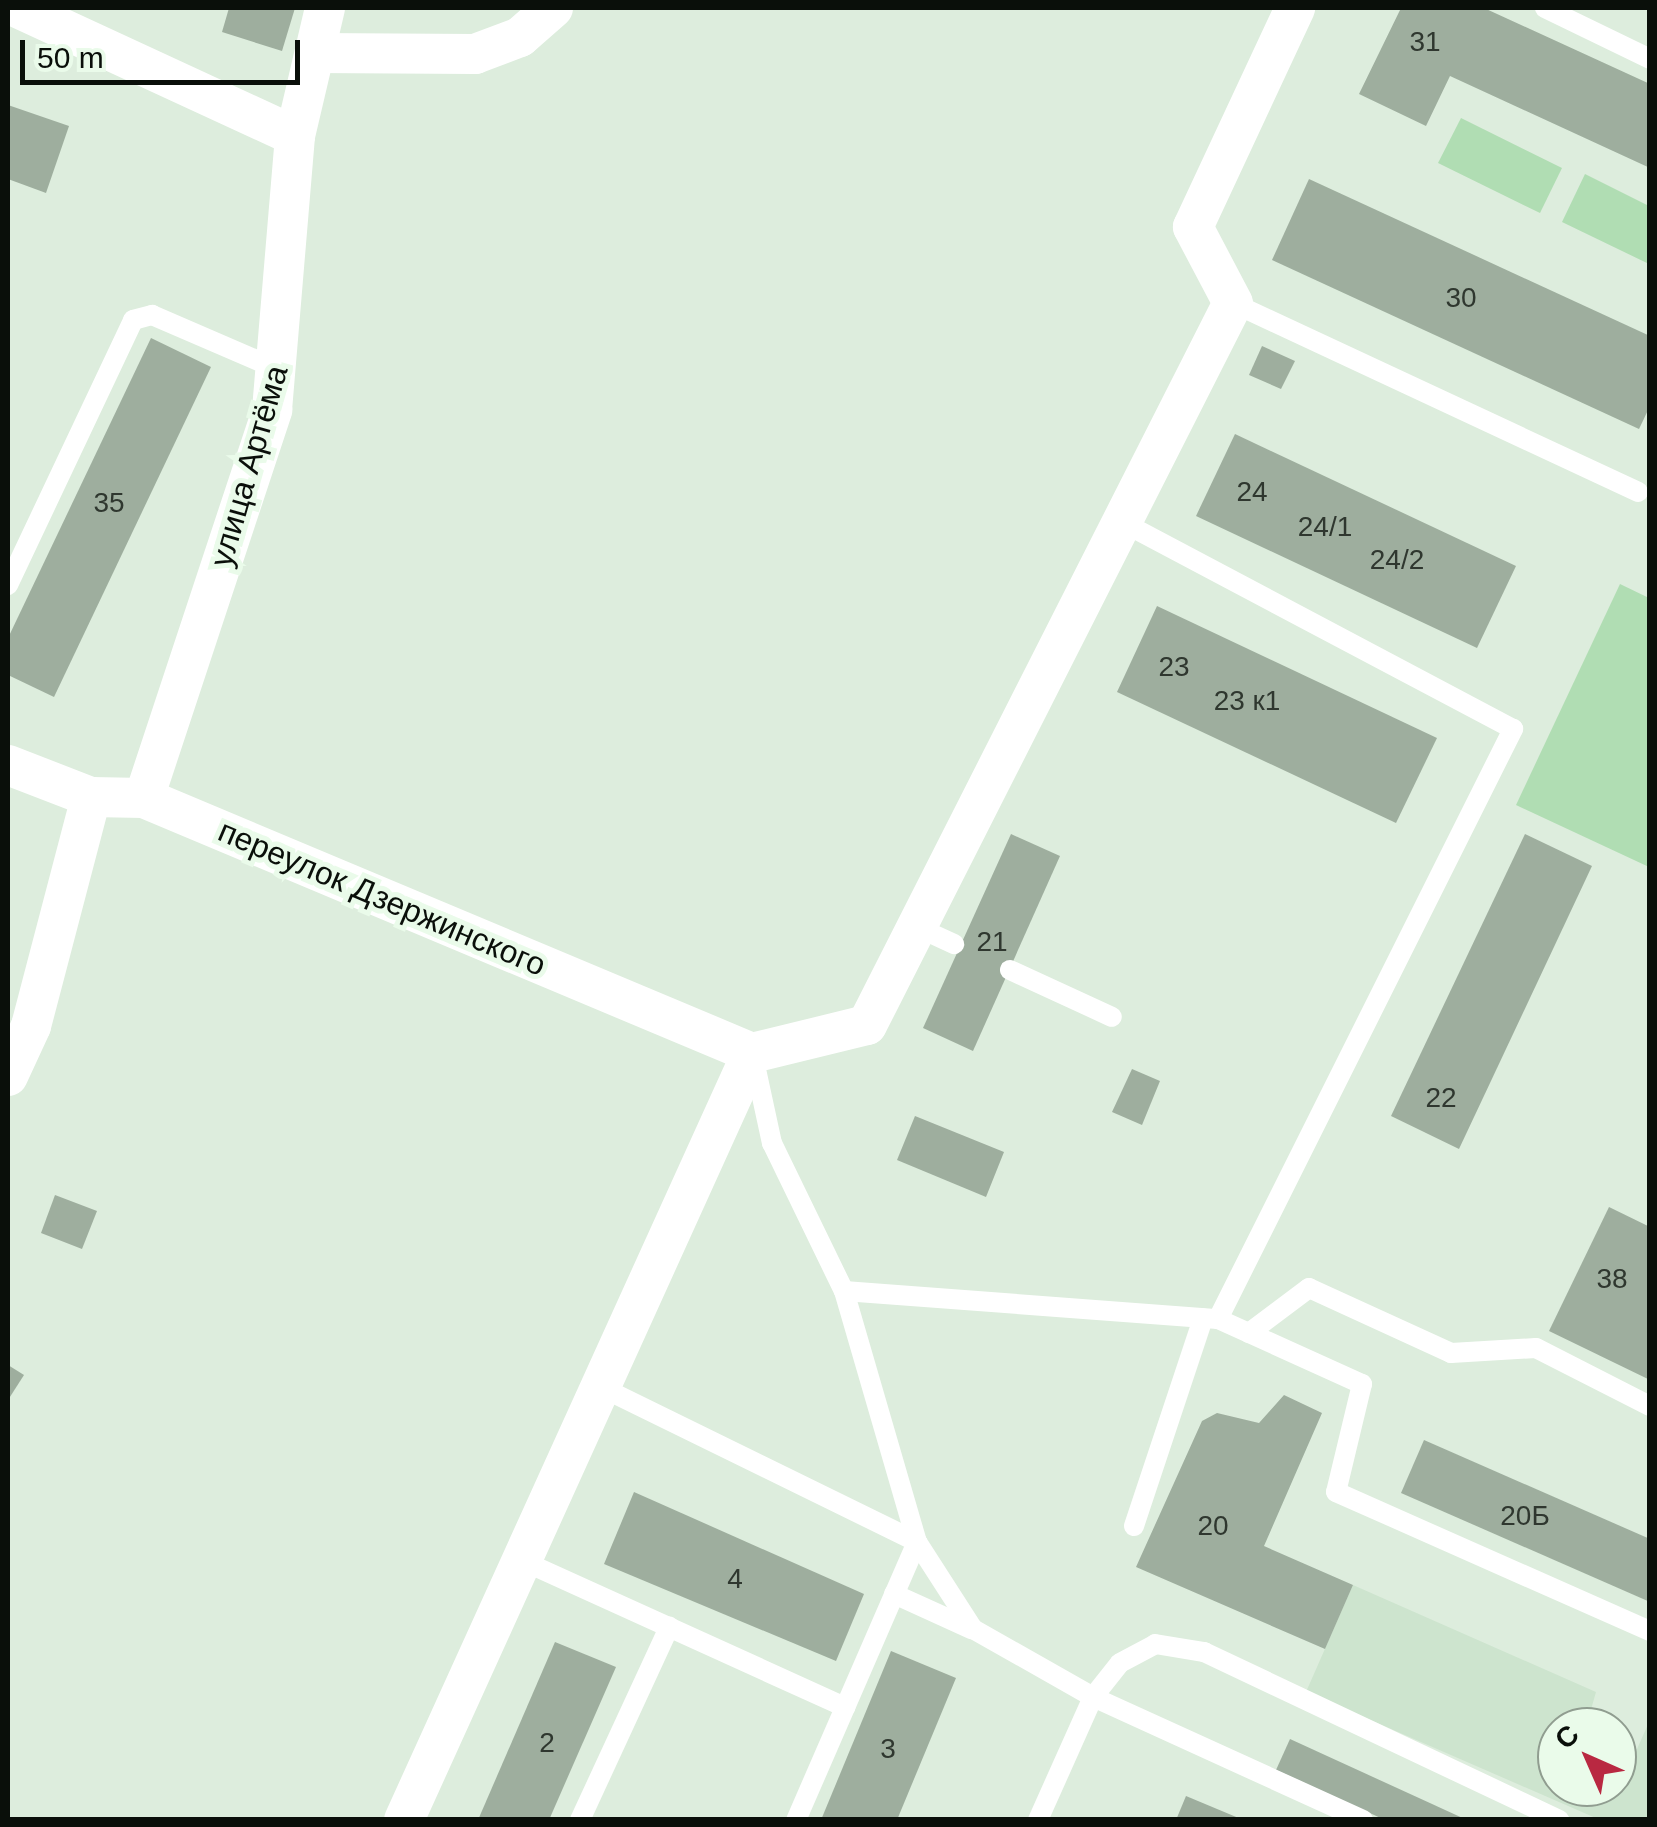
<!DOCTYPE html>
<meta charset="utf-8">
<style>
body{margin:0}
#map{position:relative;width:1657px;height:1827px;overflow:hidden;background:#ddeddd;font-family:Helvetica,sans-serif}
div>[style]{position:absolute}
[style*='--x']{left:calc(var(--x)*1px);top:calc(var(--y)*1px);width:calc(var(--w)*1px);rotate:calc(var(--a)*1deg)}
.built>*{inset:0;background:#cde4ce}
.green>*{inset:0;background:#b0ddb3}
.building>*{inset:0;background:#9eae9e}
.lane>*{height:20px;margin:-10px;padding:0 10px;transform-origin:10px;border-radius:10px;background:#fff}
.street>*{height:40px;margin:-20px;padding:0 20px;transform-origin:20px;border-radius:20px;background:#fff}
span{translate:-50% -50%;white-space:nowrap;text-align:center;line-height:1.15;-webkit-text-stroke:10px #eafbea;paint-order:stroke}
.number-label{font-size:28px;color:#2f372f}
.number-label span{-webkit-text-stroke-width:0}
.street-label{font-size:32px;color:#0a0f0a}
.frame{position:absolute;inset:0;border:10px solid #0a0f0a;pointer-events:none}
.north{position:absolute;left:1537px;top:1707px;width:100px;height:100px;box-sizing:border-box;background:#eafbea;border:2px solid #909d90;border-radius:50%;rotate:315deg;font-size:28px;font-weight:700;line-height:40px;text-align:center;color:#0a0f0a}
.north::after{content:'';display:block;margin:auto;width:35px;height:45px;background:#b92841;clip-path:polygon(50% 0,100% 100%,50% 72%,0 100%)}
.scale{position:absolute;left:20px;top:40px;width:280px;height:45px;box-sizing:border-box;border:5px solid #0a0f0a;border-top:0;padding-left:12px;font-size:30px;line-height:35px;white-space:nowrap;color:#0a0f0a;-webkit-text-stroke:8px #eafbea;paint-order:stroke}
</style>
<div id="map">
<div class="built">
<div style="clip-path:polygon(1353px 1585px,1596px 1692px,1586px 1727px,1557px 1727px,1557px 1787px,1617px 1787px,1617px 1740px,1637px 1749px,1649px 1722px,1649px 1819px,1598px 1819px,1306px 1692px)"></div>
</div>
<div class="green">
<div style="clip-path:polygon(1461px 118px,1562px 168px,1540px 213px,1438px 163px)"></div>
<div style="clip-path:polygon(1585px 174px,1649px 206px,1649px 264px,1562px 222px)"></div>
<div style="clip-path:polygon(1620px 584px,1649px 598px,1649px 867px,1516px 805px)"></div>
</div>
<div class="building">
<div style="clip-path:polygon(229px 8px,295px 8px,282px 51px,222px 32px)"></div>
<div style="clip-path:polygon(1401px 8px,1484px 8px,1650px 84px,1650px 168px,1450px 76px,1426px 126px,1359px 94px)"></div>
<div style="clip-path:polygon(8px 105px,69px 126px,46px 193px,8px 179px)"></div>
<div style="clip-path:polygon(1309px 179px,1650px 336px,1650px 406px,1639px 429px,1272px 260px)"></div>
<div style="clip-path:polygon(151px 338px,211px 367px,54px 697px,8px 675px,8px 638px)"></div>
<div style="clip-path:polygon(1262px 346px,1295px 361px,1281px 389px,1249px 375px)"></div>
<div style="clip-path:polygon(1235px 434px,1516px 566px,1477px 648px,1196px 516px)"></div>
<div style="clip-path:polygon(1157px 606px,1437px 738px,1396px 823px,1117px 692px)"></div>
<div style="clip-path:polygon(1011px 834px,1060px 856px,973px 1051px,923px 1028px)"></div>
<div style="clip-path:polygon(1525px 834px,1592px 866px,1459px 1149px,1391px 1116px)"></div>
<div style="clip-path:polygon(1132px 1069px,1160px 1081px,1142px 1125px,1112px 1112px)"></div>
<div style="clip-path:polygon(915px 1116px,1004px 1152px,986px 1197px,897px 1160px)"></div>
<div style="clip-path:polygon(55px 1195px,97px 1211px,82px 1249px,41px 1233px)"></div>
<div style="clip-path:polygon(1609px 1207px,1650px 1227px,1650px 1380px,1549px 1331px)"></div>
<div style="clip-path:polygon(8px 1365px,24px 1375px,8px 1400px)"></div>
<div style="clip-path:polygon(1284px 1395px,1322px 1413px,1264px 1546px,1353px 1585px,1325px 1649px,1136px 1567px,1202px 1421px,1217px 1413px,1259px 1423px)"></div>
<div style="clip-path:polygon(1424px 1440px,1650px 1539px,1650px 1602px,1401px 1493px)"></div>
<div style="clip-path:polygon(634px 1492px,864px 1594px,836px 1661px,604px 1564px)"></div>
<div style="clip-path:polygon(555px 1642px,616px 1667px,549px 1820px,478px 1820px)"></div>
<div style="clip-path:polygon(891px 1651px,956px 1678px,897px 1820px,821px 1820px)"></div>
<div style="clip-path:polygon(1290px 1739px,1467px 1820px,1385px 1820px,1276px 1770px)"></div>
<div style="clip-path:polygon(1186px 1796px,1241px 1819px,1241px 1820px,1176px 1820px)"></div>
</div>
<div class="lane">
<div style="--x:1545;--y:8;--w:117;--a:25.9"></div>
<div style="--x:1233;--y:303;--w:447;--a:25"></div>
<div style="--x:8;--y:585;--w:293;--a:-64.7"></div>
<div style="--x:133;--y:320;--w:20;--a:-15"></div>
<div style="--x:152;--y:315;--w:139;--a:23.3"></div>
<div style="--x:917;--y:927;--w:41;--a:24.7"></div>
<div style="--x:1010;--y:970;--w:112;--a:24.7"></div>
<div style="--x:754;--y:1060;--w:85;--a:77.8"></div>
<div style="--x:772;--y:1143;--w:165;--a:64.1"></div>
<div style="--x:844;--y:1291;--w:261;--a:73.8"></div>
<div style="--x:917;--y:1542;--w:103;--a:57.2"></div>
<div style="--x:973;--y:1629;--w:138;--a:29.5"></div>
<div style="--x:1093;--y:1697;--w:43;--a:-51.5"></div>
<div style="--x:1120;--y:1663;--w:40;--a:-28"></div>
<div style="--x:1155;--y:1644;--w:50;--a:9.3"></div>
<div style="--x:1204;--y:1652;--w:393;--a:25.3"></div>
<div style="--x:844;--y:1291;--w:375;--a:4.3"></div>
<div style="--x:1218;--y:1319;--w:660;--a:-63.43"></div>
<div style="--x:1513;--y:729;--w:442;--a:-152.1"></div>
<div style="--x:1218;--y:1319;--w:158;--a:24.3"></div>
<div style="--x:1362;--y:1384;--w:111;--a:103.5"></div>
<div style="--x:1336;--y:1492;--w:343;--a:23.9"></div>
<div style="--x:1249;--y:1333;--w:75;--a:-36.9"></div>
<div style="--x:1309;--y:1288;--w:156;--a:24.6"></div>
<div style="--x:1451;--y:1353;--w:85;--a:-3.4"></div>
<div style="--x:1536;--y:1348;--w:128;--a:27"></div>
<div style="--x:603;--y:1388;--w:350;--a:26.1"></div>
<div style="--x:917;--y:1542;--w:303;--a:113.5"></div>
<div style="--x:1134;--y:1526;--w:219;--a:-71.6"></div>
<div style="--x:523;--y:1561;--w:354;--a:24.4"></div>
<div style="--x:894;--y:1594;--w:85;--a:24.4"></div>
<div style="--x:580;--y:1820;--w:213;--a:-65.2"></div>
<div style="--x:1038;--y:1820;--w:135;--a:-65.9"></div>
<div style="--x:1093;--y:1697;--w:297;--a:24.5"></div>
</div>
<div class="street">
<div style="--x:18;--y:8;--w:305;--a:24.8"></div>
<div style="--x:315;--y:53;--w:160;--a:0.4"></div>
<div style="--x:475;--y:54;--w:48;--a:-20.7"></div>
<div style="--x:520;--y:37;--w:44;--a:-41.3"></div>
<div style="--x:8;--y:765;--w:89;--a:21.1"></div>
<div style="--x:91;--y:797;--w:53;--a:1.1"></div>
<div style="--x:144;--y:798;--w:659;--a:22.75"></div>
<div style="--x:144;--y:798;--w:409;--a:-71.7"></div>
<div style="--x:272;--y:410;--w:275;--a:-85.2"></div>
<div style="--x:295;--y:136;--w:131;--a:-76.8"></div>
<div style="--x:752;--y:1053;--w:118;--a:-13.7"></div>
<div style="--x:867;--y:1025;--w:809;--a:-63.12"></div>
<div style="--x:1233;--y:303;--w:86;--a:-117.8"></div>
<div style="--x:1193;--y:227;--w:242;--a:-65"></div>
<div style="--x:8;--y:1076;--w:55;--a:-65.3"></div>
<div style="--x:31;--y:1026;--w:237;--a:-75.3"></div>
<div style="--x:404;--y:1820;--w:842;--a:-65.6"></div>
</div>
<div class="number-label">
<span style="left:1425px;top:42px">31</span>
<span style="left:1461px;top:298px">30</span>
<span style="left:1252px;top:492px">24</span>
<span style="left:109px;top:503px">35</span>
<span style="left:1325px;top:527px">24/1</span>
<span style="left:1397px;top:560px">24/2</span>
<span style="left:1174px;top:667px">23</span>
<span style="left:1247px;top:701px">23 к1</span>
<span style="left:992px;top:942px">21</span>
<span style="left:1441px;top:1098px">22</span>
<span style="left:1612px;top:1279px">38</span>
<span style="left:1525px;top:1516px">20Б</span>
<span style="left:1213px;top:1526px">20</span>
<span style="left:735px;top:1579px">4</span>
<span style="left:547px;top:1743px">2</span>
<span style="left:888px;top:1749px">3</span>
</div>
<div class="street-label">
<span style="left:249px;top:466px;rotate:-74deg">улица Артёма</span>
<span style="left:382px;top:898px;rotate:23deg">переулок Дзержинского</span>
</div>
<div class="frame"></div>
<div class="north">С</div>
<div class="scale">50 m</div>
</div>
